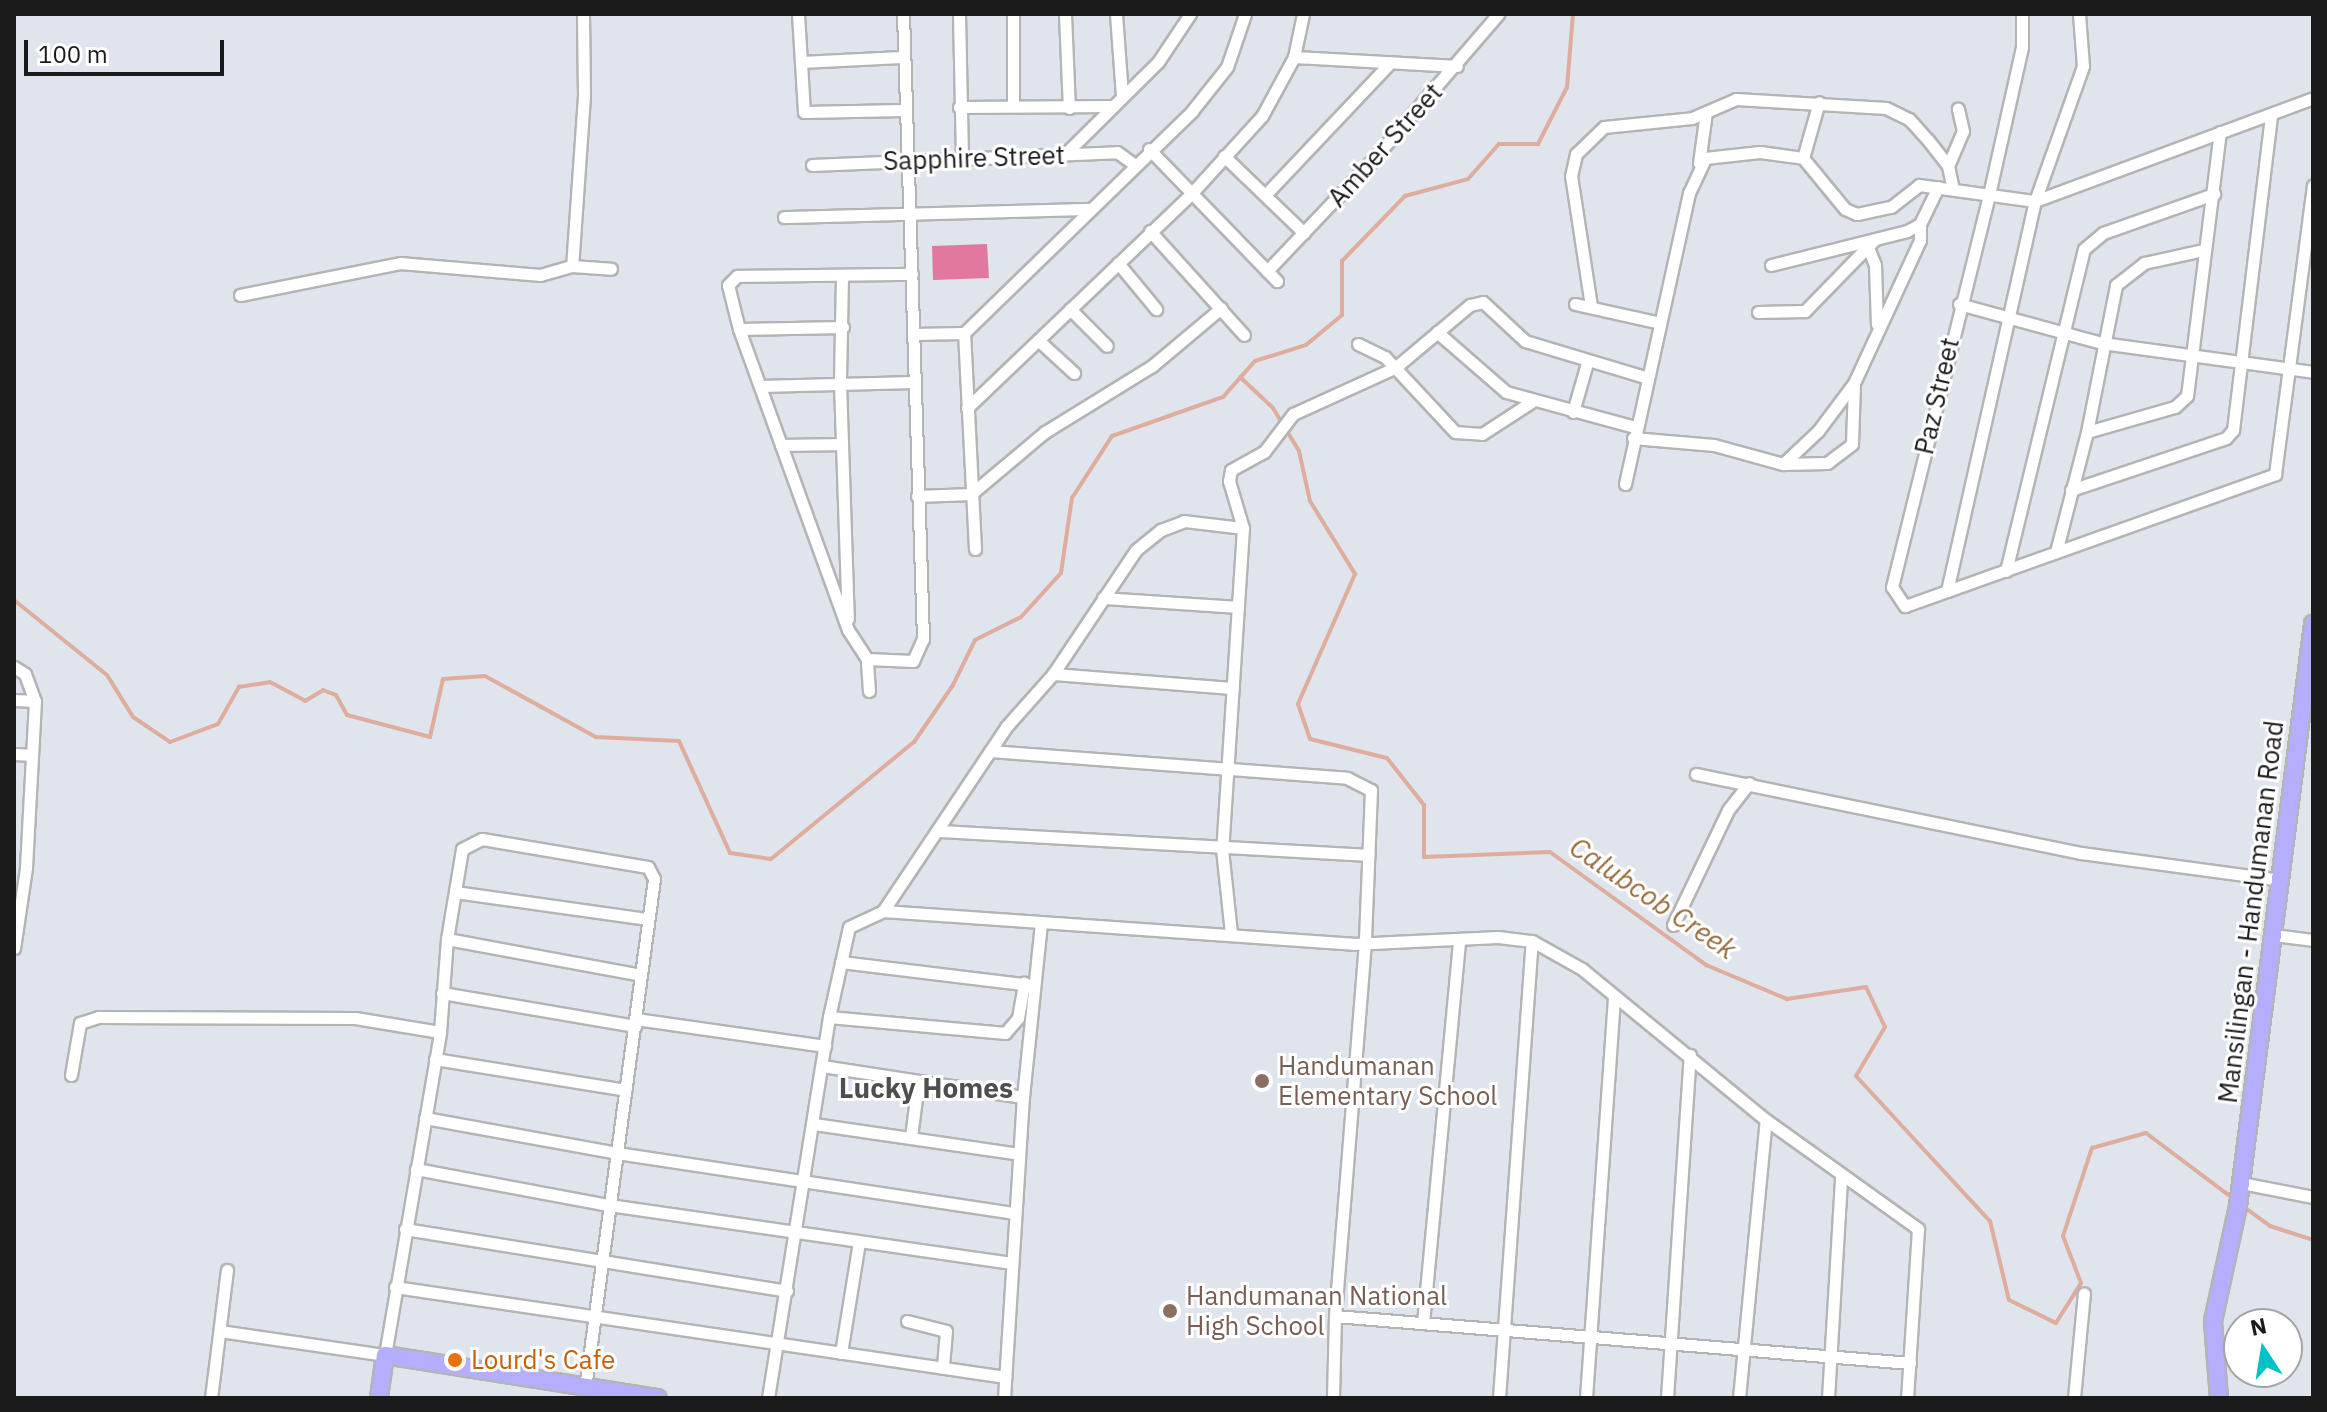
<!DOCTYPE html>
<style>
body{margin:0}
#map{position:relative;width:2327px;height:1412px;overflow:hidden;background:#e0e4ed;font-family:"IBM Plex Sans",sans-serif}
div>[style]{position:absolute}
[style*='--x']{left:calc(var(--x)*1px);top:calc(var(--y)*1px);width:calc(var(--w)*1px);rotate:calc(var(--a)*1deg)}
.pitch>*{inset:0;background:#e2789f}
.stream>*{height:4px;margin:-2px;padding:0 2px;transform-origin:2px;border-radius:2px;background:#dead9d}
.roads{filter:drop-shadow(2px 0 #b4b4b4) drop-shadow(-2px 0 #b4b4b4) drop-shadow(0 2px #b4b4b4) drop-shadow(0 -2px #b4b4b4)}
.street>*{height:11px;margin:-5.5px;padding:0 5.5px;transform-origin:5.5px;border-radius:5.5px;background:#fff}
.secondary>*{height:16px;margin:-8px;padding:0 8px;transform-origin:8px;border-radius:8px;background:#b4aefd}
.dots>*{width:22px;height:22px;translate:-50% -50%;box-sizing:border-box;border:4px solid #fff;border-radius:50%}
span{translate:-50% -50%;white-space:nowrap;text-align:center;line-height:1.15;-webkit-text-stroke:6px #fff;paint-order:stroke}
.street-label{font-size:26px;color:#1b1b1b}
.education-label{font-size:26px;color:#785e54}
.left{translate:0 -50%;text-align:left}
.food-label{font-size:26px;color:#c56008}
.water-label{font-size:28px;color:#976b3c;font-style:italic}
.neighbourhood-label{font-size:28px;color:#4e4e4e;font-weight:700}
.frame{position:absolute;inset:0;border:16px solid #1b1b1b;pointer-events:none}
.north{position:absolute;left:2223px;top:1308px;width:80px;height:80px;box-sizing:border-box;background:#fff;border:2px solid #a4a4a4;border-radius:50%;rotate:348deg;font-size:22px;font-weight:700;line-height:32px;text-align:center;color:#1b1b1b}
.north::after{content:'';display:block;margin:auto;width:28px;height:36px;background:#00c2c6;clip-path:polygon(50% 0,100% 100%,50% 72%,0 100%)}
.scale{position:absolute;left:24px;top:40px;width:200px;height:36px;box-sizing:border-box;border:4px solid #1b1b1b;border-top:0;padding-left:10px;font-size:24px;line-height:28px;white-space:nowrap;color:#1b1b1b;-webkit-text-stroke:6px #fff;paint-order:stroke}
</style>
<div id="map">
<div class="pitch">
<div style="clip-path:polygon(987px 244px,989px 278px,933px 280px,932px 246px)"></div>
</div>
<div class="stream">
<div style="--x:1240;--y:377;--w:45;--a:43.2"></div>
<div style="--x:1273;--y:408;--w:50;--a:58.8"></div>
<div style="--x:1299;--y:451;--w:51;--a:77.6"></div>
<div style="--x:1310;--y:501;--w:86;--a:58.3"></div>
<div style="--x:1355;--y:574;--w:142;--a:113.7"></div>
<div style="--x:1298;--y:704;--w:37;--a:71"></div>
<div style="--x:1310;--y:739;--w:79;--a:13.9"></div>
<div style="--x:1387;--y:758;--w:60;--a:51.8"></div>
<div style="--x:1424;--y:805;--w:52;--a:90"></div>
<div style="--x:1424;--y:857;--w:126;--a:-2.3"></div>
<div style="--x:1550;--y:852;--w:193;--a:35.9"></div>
<div style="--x:1706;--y:965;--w:88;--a:22.8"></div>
<div style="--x:1787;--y:999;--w:80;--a:-8.6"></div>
<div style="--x:1866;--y:987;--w:44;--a:64.6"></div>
<div style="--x:1885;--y:1027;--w:57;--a:120.6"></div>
<div style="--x:1856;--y:1076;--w:197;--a:47.3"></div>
<div style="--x:1990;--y:1221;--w:81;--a:76.5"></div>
<div style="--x:2009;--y:1300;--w:52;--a:26.1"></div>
<div style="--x:2056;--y:1323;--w:47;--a:-58"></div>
<div style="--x:2081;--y:1283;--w:50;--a:-111"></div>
<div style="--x:2063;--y:1236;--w:93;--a:-71.8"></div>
<div style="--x:2092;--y:1148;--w:56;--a:-15.5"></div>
<div style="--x:2146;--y:1133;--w:110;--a:36.9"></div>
<div style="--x:14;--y:600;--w:119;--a:38.9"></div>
<div style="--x:107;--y:675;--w:49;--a:58.2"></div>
<div style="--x:133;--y:717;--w:45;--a:34"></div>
<div style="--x:170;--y:742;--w:51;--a:-20.6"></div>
<div style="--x:218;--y:724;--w:43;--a:-60.4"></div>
<div style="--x:239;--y:687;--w:31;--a:-9"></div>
<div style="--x:270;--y:682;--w:40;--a:28"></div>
<div style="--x:305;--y:701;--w:21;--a:-31"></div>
<div style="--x:323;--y:690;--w:14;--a:21"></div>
<div style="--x:336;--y:695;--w:23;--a:61"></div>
<div style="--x:347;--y:715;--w:86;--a:14.8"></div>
<div style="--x:430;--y:737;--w:59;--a:-77.4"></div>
<div style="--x:443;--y:679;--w:42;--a:-4.1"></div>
<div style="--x:485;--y:676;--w:127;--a:28.8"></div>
<div style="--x:596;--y:737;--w:83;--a:2.8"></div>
<div style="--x:679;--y:741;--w:123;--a:65.5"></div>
<div style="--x:730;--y:853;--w:41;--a:8.3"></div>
<div style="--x:771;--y:859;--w:185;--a:-39.3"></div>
<div style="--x:914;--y:742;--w:69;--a:-55.6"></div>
<div style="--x:953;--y:685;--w:50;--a:-63.9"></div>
<div style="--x:975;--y:640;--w:51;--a:-26.6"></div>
<div style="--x:1021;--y:617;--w:59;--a:-47.7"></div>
<div style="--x:1061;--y:573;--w:76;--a:-81.7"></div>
<div style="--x:1072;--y:498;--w:74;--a:-57.2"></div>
<div style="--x:1112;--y:436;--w:118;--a:-19.4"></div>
<div style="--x:1223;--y:397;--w:48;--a:-48.4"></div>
<div style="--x:1255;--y:361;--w:53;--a:-17.4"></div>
<div style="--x:1306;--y:345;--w:47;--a:-39.8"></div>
<div style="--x:1342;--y:315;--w:54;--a:-90"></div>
<div style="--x:1342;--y:261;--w:91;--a:-45.9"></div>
<div style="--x:1405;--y:196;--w:65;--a:-15.1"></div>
<div style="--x:1468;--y:179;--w:47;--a:-48.5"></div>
<div style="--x:1499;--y:144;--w:39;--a:0"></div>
<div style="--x:1538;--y:144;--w:64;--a:-63"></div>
<div style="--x:1567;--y:87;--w:73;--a:-85.3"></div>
<div style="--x:2244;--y:1207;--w:32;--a:36"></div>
<div style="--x:2270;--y:1226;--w:45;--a:18"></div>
</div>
<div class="roads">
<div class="street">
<div style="--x:583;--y:14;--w:82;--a:89.3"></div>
<div style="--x:584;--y:96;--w:170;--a:94"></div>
<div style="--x:572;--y:266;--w:39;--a:4"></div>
<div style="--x:798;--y:14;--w:98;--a:86.5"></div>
<div style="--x:804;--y:112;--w:99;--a:-1.2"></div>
<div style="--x:959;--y:14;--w:146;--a:88.8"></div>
<div style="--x:1013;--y:14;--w:91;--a:90"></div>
<div style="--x:1065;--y:14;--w:94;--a:87.6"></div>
<div style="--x:1116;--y:14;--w:81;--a:85.8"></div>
<div style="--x:2022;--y:14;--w:33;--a:90"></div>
<div style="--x:2022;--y:47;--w:152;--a:102.6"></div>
<div style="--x:1989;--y:195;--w:404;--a:103.9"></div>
<div style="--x:1892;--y:587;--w:23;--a:56"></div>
<div style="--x:1905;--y:606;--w:393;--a:-19.6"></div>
<div style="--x:2275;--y:474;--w:291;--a:-82.5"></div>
<div style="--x:1294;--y:57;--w:163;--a:3.2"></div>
<div style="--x:801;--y:62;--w:100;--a:-2.9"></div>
<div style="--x:959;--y:107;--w:154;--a:-0.4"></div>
<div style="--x:1149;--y:149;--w:184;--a:45.9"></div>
<div style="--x:1064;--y:155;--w:132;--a:-44.7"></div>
<div style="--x:1158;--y:62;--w:58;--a:-56.3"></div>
<div style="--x:1224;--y:156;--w:111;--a:43.9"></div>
<div style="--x:1803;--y:158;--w:58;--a:-74.1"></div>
<div style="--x:1699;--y:163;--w:51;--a:-82.2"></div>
<div style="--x:812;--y:165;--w:305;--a:-2.4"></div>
<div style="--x:1117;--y:152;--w:19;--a:36"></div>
<div style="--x:1948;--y:166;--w:38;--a:-67"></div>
<div style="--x:1963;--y:131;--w:23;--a:-103"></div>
<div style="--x:1267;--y:193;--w:180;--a:-46.6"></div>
<div style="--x:784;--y:217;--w:305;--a:-1.5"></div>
<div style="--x:1150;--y:231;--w:140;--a:47.9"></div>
<div style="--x:1869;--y:250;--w:16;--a:68"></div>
<div style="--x:1875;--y:265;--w:59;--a:88.1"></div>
<div style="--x:1118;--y:263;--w:60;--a:50.4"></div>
<div style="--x:1771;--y:265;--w:140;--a:-14"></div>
<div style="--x:1907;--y:231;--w:15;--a:-28"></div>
<div style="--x:1920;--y:224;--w:41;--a:-64.1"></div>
<div style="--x:1267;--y:271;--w:158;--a:-46.5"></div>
<div style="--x:1376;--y:156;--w:187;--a:-49.3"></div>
<div style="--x:842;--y:276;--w:107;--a:91.1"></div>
<div style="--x:840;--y:383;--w:236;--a:88.1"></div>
<div style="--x:240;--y:295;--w:163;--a:-11.3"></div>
<div style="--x:400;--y:263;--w:141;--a:4.9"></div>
<div style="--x:540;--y:275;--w:33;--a:-16"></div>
<div style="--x:1575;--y:304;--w:87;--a:12.6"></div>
<div style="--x:1959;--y:304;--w:148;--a:15.3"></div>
<div style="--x:2102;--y:343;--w:213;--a:7.8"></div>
<div style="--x:1591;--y:306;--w:132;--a:-98.7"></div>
<div style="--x:1571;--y:176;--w:23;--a:-77"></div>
<div style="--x:1576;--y:154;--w:39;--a:-44"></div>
<div style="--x:1604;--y:127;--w:88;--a:-5.8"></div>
<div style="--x:1692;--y:118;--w:48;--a:-23.4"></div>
<div style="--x:1736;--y:99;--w:150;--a:3.4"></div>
<div style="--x:1886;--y:108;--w:25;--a:26"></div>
<div style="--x:1909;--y:119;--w:28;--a:48"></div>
<div style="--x:1928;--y:140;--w:33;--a:52"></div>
<div style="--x:1948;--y:166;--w:24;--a:78"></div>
<div style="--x:1070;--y:309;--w:52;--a:45"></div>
<div style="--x:1758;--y:312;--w:47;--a:-1.2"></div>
<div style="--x:1805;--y:311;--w:99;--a:-45.8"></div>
<div style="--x:739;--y:329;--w:104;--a:-1.1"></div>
<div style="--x:1437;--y:332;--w:91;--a:41"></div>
<div style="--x:1506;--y:392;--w:134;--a:15.2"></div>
<div style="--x:913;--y:334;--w:51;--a:-1.1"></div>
<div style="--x:1038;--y:340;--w:49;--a:42.5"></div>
<div style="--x:1358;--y:344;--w:30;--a:26"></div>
<div style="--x:1385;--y:357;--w:103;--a:47"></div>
<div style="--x:1455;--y:432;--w:27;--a:4"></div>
<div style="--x:1482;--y:434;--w:59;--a:-33.1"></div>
<div style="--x:760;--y:386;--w:154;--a:-1.5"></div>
<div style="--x:967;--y:408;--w:308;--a:-43.7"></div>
<div style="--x:1190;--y:195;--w:107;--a:-47.7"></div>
<div style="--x:1262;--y:116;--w:67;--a:-61.5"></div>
<div style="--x:1294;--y:57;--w:44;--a:-78.2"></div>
<div style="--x:1573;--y:412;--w:51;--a:-74.1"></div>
<div style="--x:2087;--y:432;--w:91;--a:-15.9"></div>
<div style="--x:2175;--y:407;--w:16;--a:-43"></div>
<div style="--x:2187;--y:396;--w:266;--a:-82.9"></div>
<div style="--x:1633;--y:438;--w:81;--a:4.9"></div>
<div style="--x:1714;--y:445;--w:72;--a:15.4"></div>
<div style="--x:1783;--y:464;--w:48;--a:-43.3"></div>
<div style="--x:1818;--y:431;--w:60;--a:-53.1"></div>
<div style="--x:1854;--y:383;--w:157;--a:-65.2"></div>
<div style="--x:1920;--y:240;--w:16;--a:-90"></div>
<div style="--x:781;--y:445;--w:61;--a:-0.9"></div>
<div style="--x:1783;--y:464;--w:44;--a:-1.3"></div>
<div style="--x:1827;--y:463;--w:31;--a:-37"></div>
<div style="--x:1852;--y:444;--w:60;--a:-88.1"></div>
<div style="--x:1625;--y:484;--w:298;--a:-77.6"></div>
<div style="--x:1689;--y:193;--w:38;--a:-65"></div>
<div style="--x:1705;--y:158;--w:55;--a:-6.2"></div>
<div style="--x:1760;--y:152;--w:43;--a:7.9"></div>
<div style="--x:1803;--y:158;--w:66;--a:50.5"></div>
<div style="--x:1845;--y:209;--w:13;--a:23"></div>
<div style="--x:1857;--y:214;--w:35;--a:-12"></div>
<div style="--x:1891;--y:207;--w:36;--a:-38"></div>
<div style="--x:1919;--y:185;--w:117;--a:7.9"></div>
<div style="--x:2035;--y:201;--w:296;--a:-20.3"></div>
<div style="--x:2071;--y:490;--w:163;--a:-18.5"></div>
<div style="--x:2226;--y:438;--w:11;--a:-49"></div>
<div style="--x:2233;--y:430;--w:317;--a:-83.1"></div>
<div style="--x:917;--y:496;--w:54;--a:-2.1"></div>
<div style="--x:971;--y:494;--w:97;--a:-40"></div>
<div style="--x:1045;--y:432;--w:126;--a:-31.7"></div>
<div style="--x:1152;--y:366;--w:90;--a:-40"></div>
<div style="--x:1243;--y:528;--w:49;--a:-106.6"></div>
<div style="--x:1229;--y:481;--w:11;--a:-80"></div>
<div style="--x:1231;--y:470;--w:38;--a:-29"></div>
<div style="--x:1264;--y:452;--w:48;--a:-52.7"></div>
<div style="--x:1293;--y:414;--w:113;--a:-24.5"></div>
<div style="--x:1396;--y:367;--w:97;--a:-40"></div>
<div style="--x:1470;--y:305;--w:13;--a:-13"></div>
<div style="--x:1483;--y:302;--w:57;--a:42.9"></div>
<div style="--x:1525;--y:341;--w:125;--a:16.7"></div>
<div style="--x:975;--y:549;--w:216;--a:-92.9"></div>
<div style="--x:964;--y:333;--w:318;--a:-44.2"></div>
<div style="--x:1192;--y:111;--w:56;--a:-51.5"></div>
<div style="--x:1227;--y:67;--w:56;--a:-71.2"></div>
<div style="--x:2056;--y:552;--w:124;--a:-75.5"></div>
<div style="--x:2087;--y:432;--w:150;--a:-78.8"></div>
<div style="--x:2116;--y:285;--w:36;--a:-38"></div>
<div style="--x:2144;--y:263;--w:60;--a:-12.4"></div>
<div style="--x:2006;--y:571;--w:331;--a:-76.4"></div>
<div style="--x:2084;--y:249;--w:25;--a:-40"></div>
<div style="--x:2103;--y:233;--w:118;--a:-19.4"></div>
<div style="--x:1947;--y:591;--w:400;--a:-77.3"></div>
<div style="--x:2035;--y:201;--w:143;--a:-70.4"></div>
<div style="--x:2083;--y:66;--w:52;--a:-94.4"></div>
<div style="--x:1103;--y:598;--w:134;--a:3.8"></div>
<div style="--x:867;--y:659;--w:46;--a:2.5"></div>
<div style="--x:913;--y:661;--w:24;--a:-66"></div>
<div style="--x:923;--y:639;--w:625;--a:-91.83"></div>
<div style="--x:14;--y:667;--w:13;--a:32"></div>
<div style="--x:25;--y:674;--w:29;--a:70"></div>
<div style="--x:1053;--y:674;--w:180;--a:4.5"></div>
<div style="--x:869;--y:691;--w:32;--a:-94"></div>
<div style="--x:867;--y:659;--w:35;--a:-123"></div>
<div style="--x:848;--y:630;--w:320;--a:-109.9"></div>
<div style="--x:739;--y:329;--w:45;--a:-104"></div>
<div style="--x:728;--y:285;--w:13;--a:-45"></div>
<div style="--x:737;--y:276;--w:175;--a:-0.7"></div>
<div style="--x:14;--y:700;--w:21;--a:3"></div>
<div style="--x:35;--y:701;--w:167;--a:93.1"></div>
<div style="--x:26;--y:868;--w:81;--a:98.5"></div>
<div style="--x:990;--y:751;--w:358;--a:4.3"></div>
<div style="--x:1347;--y:778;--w:27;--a:27"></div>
<div style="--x:1371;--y:790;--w:152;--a:92.3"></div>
<div style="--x:1365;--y:942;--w:375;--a:94.6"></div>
<div style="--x:1335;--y:1316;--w:82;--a:91.4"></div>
<div style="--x:14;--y:754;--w:18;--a:3"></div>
<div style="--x:1696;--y:774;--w:393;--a:11.6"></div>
<div style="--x:2081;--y:853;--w:201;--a:7.7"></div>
<div style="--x:941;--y:831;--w:428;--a:3.2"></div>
<div style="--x:455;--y:892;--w:195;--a:8"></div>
<div style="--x:883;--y:911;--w:221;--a:-56.2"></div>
<div style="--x:1006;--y:727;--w:71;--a:-48.4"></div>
<div style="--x:1053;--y:674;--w:149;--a:-56.2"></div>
<div style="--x:1136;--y:550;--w:32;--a:-39"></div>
<div style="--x:1161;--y:530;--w:25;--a:-21"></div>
<div style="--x:1184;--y:521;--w:59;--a:6.8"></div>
<div style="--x:1243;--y:528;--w:322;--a:93.7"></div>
<div style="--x:1222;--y:849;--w:84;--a:83.9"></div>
<div style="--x:1673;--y:925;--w:127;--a:-64.4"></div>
<div style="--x:1728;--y:810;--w:34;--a:-52"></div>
<div style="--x:2273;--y:935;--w:40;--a:7.1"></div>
<div style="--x:447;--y:939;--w:197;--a:10.5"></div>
<div style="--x:841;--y:962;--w:191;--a:6.9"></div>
<div style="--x:442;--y:993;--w:196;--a:9.7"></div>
<div style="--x:829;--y:1017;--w:177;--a:5.2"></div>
<div style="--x:1005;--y:1033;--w:20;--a:-49"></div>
<div style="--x:1018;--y:1018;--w:36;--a:-80"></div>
<div style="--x:636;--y:1019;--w:191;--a:8.1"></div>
<div style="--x:435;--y:1059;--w:193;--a:9.2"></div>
<div style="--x:822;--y:1066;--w:203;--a:8.8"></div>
<div style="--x:71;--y:1075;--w:53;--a:-80.2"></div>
<div style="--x:80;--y:1023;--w:19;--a:-18"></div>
<div style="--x:98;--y:1017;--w:257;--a:0.2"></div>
<div style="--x:355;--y:1018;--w:86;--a:9.4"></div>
<div style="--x:425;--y:1118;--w:195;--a:10.3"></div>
<div style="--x:617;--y:1153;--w:402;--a:8.6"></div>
<div style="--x:814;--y:1124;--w:207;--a:8.3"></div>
<div style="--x:911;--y:1137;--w:55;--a:-82.7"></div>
<div style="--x:416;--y:1169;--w:196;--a:10.6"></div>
<div style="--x:609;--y:1205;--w:407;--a:8.2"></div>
<div style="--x:2241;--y:1183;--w:73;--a:11"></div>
<div style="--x:405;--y:1229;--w:387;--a:9.2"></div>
<div style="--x:395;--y:1287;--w:617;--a:8.39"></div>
<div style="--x:1335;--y:1316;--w:577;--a:4.67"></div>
<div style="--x:907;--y:1321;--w:40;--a:14.4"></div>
<div style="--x:946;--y:1331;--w:37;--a:95"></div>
<div style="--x:1423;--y:1323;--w:384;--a:-84.6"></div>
<div style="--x:220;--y:1331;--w:167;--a:8.3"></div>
<div style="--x:385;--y:1355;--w:328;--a:-80.3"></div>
<div style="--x:440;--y:1032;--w:93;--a:-85.7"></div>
<div style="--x:447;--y:939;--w:91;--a:-80.5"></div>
<div style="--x:462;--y:849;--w:22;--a:-27"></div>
<div style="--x:482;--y:839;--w:168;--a:9.6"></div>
<div style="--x:648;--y:867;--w:13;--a:63"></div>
<div style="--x:654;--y:879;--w:514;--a:97.72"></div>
<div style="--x:841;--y:1353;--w:112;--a:-80.8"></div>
<div style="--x:211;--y:1398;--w:129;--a:-82.9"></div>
<div style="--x:768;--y:1398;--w:386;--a:-80.9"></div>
<div style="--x:829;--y:1017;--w:92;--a:-77.5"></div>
<div style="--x:849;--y:927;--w:38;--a:-25"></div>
<div style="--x:883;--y:911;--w:471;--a:4"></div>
<div style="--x:1353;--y:944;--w:145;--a:-2.8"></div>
<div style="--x:1498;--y:937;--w:34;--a:7"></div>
<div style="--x:1532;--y:941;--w:57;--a:29.2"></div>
<div style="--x:1582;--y:969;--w:238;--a:39.4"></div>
<div style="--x:1766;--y:1120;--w:187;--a:35.6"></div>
<div style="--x:1918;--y:1229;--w:169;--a:93.7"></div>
<div style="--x:1004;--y:1398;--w:302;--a:-86.4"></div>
<div style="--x:1023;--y:1097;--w:176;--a:-84.1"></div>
<div style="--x:1499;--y:1398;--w:458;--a:-85.9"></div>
<div style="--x:1586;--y:1398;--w:402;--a:-86"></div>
<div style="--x:1667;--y:1398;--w:344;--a:-86.2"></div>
<div style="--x:1739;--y:1398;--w:279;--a:-84.5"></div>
<div style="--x:1828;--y:1398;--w:222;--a:-86.6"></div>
<div style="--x:2074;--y:1398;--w:105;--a:-84.6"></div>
</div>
<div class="secondary">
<div style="--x:379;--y:1398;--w:43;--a:-82.1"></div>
<div style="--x:385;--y:1355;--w:276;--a:9"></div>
<div style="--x:2219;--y:1398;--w:77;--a:-94.5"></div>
<div style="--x:2213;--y:1321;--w:118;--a:-77.7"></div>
<div style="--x:2238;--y:1206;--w:587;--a:-82.66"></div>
</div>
</div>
<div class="dots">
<div style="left:1262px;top:1081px;background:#8d6e63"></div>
<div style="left:1170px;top:1311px;background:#8d6e63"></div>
<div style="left:455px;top:1360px;background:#e8710a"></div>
</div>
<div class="street-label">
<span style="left:1385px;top:145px;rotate:-48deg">Amber Street</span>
<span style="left:974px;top:158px;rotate:-2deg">Sapphire Street</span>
<span style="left:1937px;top:396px;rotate:-77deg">Paz Street</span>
<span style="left:2251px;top:912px;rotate:-83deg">Mansilingan - Handumanan Road</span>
</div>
<div class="education-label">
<span class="left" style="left:1278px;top:1081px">Handumanan<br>Elementary School</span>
<span class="left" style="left:1186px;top:1311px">Handumanan National<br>High School</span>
</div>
<div class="food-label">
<span class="left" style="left:471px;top:1360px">Lourd's Cafe</span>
</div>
<div class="water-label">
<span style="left:1653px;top:898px;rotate:34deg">Calubcob Creek</span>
</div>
<div class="neighbourhood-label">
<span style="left:926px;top:1088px">Lucky Homes</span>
</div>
<div class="frame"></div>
<div class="north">N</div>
<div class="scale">100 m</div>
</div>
